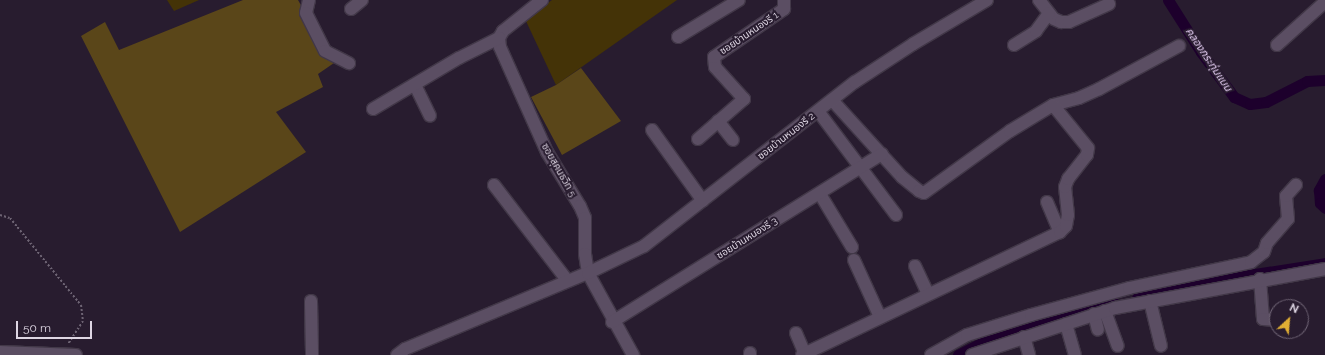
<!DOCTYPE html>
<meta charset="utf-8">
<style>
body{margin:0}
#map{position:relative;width:1325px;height:355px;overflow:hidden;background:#281c2f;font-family:Raleway,"Noto Sans Thai",sans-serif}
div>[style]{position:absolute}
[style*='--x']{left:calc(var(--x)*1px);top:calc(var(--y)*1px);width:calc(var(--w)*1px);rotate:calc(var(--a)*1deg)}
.green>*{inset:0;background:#443307}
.forest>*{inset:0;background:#5a4619}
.canal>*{height:11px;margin:-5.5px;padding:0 5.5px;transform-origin:5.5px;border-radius:5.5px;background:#1d002c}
.path>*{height:2px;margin-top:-1px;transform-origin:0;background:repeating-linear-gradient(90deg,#6d6373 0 2px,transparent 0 4px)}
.roads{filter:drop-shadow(1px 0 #423848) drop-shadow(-1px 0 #423848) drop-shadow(0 1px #423848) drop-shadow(0 -1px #423848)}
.minor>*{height:12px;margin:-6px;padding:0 6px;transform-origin:6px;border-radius:6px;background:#5b4e63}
span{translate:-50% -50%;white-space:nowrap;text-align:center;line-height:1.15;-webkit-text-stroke:4px #281c2f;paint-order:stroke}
.street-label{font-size:10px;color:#ded6e3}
.water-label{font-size:11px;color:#e6cff5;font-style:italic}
.north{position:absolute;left:1269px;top:299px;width:40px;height:40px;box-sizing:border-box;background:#281c2f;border:1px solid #716677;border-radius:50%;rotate:26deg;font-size:11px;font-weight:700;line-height:16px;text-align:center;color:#ded6e3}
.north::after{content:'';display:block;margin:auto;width:14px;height:18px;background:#e1af34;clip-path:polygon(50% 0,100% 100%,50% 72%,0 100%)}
.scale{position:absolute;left:16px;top:321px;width:76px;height:18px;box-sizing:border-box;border:2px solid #ded6e3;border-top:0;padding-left:5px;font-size:12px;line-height:14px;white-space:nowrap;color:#ded6e3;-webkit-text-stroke:3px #281c2f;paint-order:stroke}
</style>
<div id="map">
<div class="green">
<div style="clip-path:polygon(167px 0,199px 0,174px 11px)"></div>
<div style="clip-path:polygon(552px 0,677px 0,556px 85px,525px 19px)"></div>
</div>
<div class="forest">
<div style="clip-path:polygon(243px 0,298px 0,334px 63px,318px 74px,323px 87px,276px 112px,306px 152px,180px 232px,81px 36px,105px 22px,119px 50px)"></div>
<div style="clip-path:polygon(581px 68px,621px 121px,562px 155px,531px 97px,556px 85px)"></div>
</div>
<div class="canal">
<div style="--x:1168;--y:0;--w:62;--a:57.6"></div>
<div style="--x:1201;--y:52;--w:56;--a:53.7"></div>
<div style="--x:1234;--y:97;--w:17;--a:24"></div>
<div style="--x:1250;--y:104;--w:16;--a:-7"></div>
<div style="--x:1266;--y:102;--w:46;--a:-27.1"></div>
<div style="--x:1307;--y:81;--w:18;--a:-3"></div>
<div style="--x:1325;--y:179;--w:13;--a:119"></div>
<div style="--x:1319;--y:190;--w:13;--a:86"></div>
<div style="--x:1320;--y:203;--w:7;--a:45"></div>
<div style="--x:1137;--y:298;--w:88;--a:-12.5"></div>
<div style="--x:1223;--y:279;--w:103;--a:-8.9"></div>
<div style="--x:958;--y:355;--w:33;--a:-27"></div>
<div style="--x:987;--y:340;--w:60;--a:-19.3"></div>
<div style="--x:1044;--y:320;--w:72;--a:-13.7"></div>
</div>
<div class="path">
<div style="--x:0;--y:215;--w:10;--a:17"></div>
<div style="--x:10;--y:218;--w:112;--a:50.8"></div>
<div style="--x:81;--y:305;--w:16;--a:83"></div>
<div style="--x:83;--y:321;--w:27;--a:123"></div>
</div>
<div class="roads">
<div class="minor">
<div style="--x:309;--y:0;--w:13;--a:103"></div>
<div style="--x:306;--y:13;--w:42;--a:63.4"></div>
<div style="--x:325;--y:51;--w:27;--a:27"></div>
<div style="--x:542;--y:0;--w:50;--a:141.5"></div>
<div style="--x:503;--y:31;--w:8;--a:120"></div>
<div style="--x:499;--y:38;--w:9;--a:84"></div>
<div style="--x:500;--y:47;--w:115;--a:65.9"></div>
<div style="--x:547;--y:152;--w:63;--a:58.6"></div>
<div style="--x:580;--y:206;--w:13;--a:67"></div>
<div style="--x:585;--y:218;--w:36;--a:90"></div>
<div style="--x:585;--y:254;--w:19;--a:81"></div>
<div style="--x:588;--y:273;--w:94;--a:61.2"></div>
<div style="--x:1039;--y:0;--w:24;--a:52"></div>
<div style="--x:1054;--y:19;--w:8;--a:23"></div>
<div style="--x:1061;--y:22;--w:8;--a:0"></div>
<div style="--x:1069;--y:22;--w:44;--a:-24.2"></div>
<div style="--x:351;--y:9;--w:14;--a:-39"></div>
<div style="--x:678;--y:37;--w:71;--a:-31.2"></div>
<div style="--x:1014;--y:45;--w:26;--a:-32"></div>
<div style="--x:1036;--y:31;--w:22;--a:-54"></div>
<div style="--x:1277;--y:45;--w:64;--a:-41.9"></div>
<div style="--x:415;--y:85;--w:34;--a:64"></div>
<div style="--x:832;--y:100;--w:104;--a:47.7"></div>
<div style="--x:902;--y:177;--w:22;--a:39"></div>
<div style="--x:919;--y:191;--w:5;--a:22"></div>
<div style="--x:924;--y:193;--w:106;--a:-35.8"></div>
<div style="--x:1010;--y:131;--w:50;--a:-31.2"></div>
<div style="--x:1053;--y:105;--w:27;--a:-15"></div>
<div style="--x:1079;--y:98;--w:22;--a:-24"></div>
<div style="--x:1099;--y:89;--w:91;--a:-28.3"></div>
<div style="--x:373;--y:109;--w:100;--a:-30.7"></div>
<div style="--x:459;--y:58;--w:45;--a:-26.6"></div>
<div style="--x:818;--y:111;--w:130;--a:53.1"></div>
<div style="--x:718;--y:121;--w:24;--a:52"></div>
<div style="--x:652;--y:130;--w:87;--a:54.3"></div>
<div style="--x:698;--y:139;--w:61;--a:-41"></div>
<div style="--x:744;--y:99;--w:43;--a:-132.2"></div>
<div style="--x:715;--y:67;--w:10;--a:-96"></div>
<div style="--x:714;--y:57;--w:85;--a:-34.4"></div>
<div style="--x:784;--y:9;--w:9;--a:-90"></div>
<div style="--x:494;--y:185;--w:120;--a:52.5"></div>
<div style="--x:820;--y:194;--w:62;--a:58.9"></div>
<div style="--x:1047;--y:202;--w:33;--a:67"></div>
<div style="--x:854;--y:260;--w:63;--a:65.5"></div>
<div style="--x:915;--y:266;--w:31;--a:65"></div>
<div style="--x:1260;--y:279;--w:40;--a:85.7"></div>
<div style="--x:1263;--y:319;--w:14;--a:4"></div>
<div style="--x:311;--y:301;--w:54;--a:88.9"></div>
<div style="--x:1150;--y:301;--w:46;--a:76.3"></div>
<div style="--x:1105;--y:311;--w:37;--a:70"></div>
<div style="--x:1094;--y:314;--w:16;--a:76"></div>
<div style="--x:612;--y:322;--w:318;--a:-31.9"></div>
<div style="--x:1066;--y:324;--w:32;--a:74"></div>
<div style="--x:796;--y:333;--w:23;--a:67"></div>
<div style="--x:1024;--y:337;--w:19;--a:74"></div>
<div style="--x:0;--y:352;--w:76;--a:2.3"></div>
<div style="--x:750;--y:353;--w:2;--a:90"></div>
<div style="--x:397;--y:355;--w:10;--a:-37"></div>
<div style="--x:405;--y:349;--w:198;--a:-22.6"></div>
<div style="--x:588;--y:273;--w:62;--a:-25.7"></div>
<div style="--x:644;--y:246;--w:267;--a:-37.9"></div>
<div style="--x:855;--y:82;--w:69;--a:-33.2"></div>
<div style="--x:913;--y:44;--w:86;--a:-30.7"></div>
<div style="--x:802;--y:355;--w:286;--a:-25.5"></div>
<div style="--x:1060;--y:232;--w:8;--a:-45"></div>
<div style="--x:1066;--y:226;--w:11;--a:-80"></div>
<div style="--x:1068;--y:215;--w:28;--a:-96"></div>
<div style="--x:1065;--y:187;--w:9;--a:-69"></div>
<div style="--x:1068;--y:179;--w:31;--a:-52"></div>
<div style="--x:1087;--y:155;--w:7;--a:-82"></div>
<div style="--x:1088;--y:148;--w:55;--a:-129.1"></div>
<div style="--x:931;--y:355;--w:41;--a:-29.1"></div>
<div style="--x:967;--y:335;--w:67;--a:-17.4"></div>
<div style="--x:1031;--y:315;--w:102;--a:-15.4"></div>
<div style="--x:1129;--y:288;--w:125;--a:-12"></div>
<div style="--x:1251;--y:262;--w:16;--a:-38"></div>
<div style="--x:1264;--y:252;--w:9;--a:-72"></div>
<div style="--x:1267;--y:243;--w:32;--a:-49"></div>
<div style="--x:1288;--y:219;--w:23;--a:-95"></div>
<div style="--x:1286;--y:196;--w:15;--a:-48"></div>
<div style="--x:972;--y:355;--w:151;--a:-18.2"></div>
<div style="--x:1115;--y:308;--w:214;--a:-10.5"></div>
</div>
</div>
<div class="street-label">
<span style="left:749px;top:33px;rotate:-34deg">ซอยบ้านหนองรี 1</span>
<span style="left:786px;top:136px;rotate:-38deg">ซอยบ้านหนองรี 2</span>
<span style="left:559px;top:170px;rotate:60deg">ซอยสุคนธวิท 5</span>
<span style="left:747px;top:238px;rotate:-32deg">ซอยบ้านหนองรี 3</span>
</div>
<div class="water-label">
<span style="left:1208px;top:60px;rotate:56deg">คลองกระทุ่มแบน</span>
</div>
<div class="north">N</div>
<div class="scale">50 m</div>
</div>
